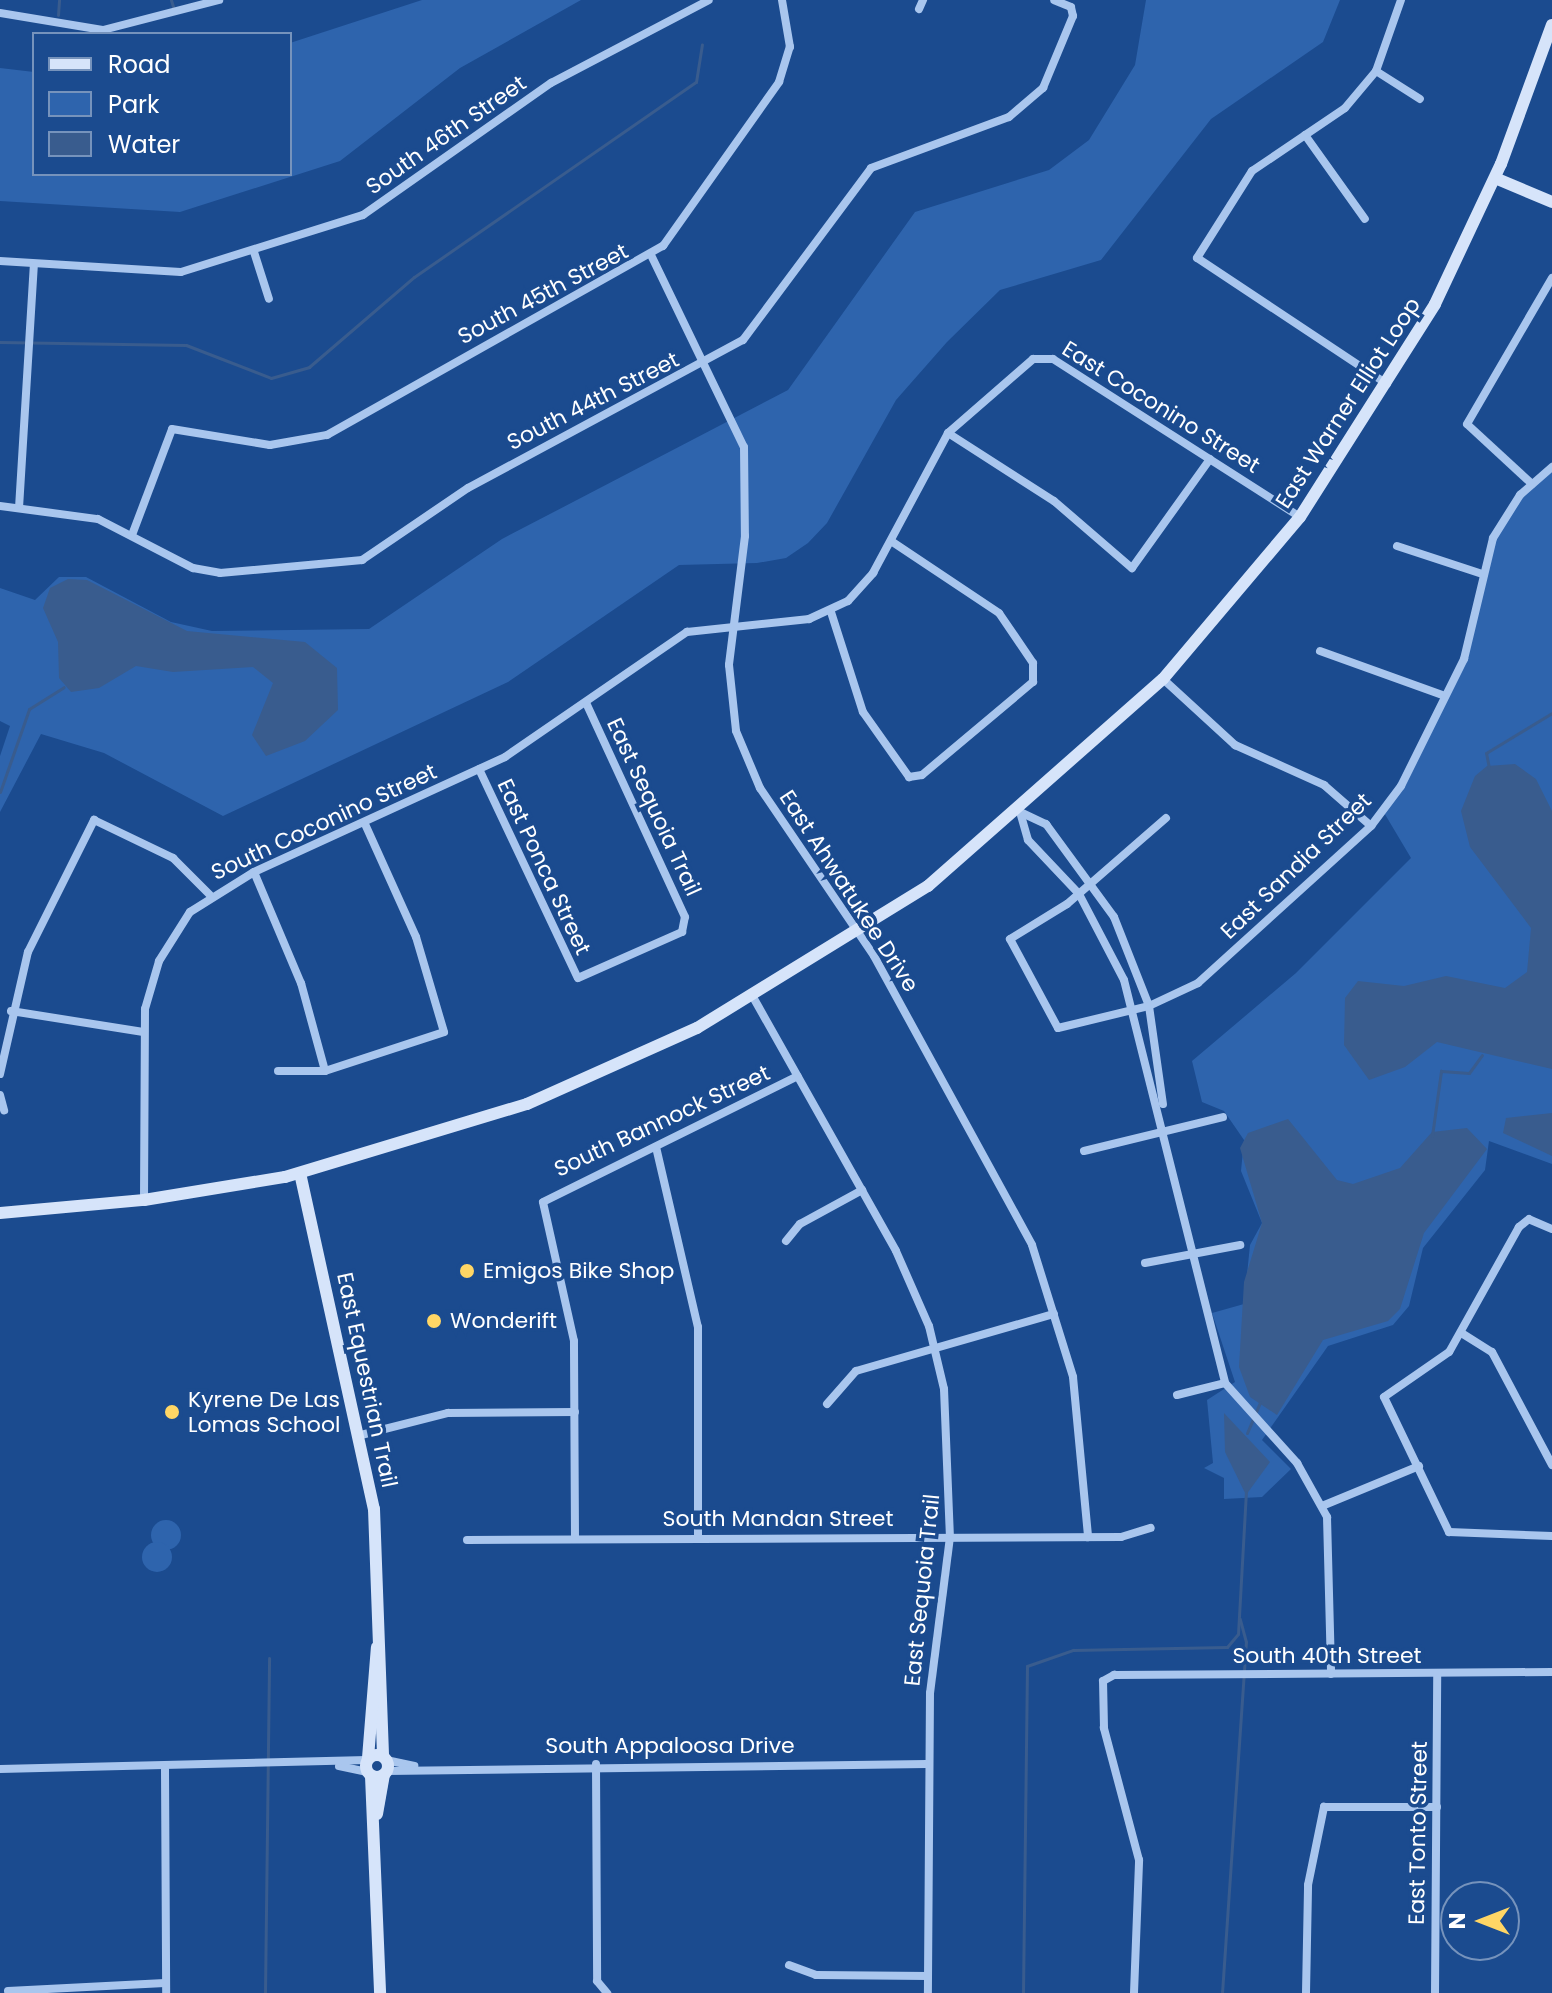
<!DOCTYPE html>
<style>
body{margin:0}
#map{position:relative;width:1552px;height:1993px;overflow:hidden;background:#1b4b8f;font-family:Poppins,sans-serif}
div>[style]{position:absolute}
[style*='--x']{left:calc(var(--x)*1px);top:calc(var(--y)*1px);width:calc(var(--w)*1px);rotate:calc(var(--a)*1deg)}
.green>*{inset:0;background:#2e64ad}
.round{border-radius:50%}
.water>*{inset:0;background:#395c8e}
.stream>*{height:3px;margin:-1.5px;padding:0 1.5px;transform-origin:1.5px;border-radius:1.5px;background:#395c8e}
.street>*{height:8px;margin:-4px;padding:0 4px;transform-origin:4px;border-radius:4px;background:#a9c6ee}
.secondary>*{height:12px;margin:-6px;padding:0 6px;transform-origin:6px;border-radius:6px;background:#d6e4fa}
.secondary>.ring{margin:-6px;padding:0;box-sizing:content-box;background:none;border:12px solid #d6e4fa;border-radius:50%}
.dots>*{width:22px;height:22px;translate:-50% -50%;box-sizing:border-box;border:4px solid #1b4b8f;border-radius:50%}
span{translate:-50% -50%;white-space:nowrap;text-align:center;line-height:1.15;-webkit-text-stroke:7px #1b4b8f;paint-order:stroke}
.street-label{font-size:22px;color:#fff}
.poi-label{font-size:22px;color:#fff}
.left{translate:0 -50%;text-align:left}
.legend{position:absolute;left:32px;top:32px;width:260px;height:144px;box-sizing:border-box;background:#1b4b8f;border:2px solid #7693bc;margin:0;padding:10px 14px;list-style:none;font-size:24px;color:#fff}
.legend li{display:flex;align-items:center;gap:16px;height:40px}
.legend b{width:40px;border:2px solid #7693bc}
.north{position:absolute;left:1440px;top:1881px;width:80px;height:80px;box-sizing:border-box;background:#1b4b8f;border:2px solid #7693bc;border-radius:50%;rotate:270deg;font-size:22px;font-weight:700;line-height:32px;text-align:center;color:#fff}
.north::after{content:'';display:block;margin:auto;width:28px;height:36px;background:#ffd665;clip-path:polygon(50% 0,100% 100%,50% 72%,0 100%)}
</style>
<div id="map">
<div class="green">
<div style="clip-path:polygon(422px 0,581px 0,460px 68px,340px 161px,180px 212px,0 201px,0 68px,34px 72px,34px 174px,290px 174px,290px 43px)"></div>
<div style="clip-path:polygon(1146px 0,1340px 0,1323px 42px,1211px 119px,1101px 260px,1000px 290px,947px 342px,896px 400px,827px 523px,808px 543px,786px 558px,757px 563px,679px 565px,508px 682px,223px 816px,104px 753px,41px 734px,0 812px,0 756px,10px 726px,0 721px,0 588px,35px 600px,59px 577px,86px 577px,171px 622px,212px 631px,369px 629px,502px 539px,788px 390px,915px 212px,1049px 170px,1089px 140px,1135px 65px)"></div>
<div style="clip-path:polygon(1552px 467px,1552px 1164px,1489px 1141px,1485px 1170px,1423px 1248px,1409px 1306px,1393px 1325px,1328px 1346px,1262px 1440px,1291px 1469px,1262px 1497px,1224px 1499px,1224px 1478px,1204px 1468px,1213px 1463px,1207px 1400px,1235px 1382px,1212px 1313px,1244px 1304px,1250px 1245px,1262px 1223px,1241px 1171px,1244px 1140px,1224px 1111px,1202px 1102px,1192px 1061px,1296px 973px,1411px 858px,1383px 811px,1464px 659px,1486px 557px,1520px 495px)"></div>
<div class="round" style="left:151px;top:1520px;width:30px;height:30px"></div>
<div class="round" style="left:142px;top:1542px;width:30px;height:30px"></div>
</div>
<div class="water">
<div style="clip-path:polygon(68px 579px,87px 580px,187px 631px,305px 642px,337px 668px,338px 710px,305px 741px,266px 756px,252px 735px,273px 683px,253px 667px,173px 672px,136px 666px,99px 688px,71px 692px,59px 678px,58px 642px,43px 608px,50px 588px)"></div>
<div style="clip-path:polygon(1515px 764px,1536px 779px,1552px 811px,1552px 1069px,1437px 1042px,1405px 1067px,1369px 1080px,1344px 1045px,1345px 998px,1358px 981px,1404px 986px,1446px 976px,1505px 988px,1527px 972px,1531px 928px,1470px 847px,1461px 811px,1475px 776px,1487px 766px)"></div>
<div style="clip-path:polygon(1552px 1113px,1552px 1156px,1503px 1133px,1506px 1118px)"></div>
<div style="clip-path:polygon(1288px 1119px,1337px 1180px,1353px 1184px,1400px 1168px,1432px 1132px,1467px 1128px,1487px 1149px,1424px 1233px,1400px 1309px,1388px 1321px,1323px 1340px,1277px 1415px,1250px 1397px,1239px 1367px,1244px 1282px,1262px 1223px,1240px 1148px,1248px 1133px)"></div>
<div style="clip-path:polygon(1224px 1413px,1270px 1462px,1246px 1495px,1225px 1452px)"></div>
</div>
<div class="stream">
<div style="--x:171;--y:0;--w:10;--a:73"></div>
<div style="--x:58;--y:15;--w:15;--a:-86"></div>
<div style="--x:0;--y:342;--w:186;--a:0.9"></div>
<div style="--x:186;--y:345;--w:91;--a:21.2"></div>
<div style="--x:271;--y:378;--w:40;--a:-16"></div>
<div style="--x:309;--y:367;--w:138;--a:-40.6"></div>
<div style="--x:414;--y:277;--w:343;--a:-34.7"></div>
<div style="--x:696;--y:82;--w:38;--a:-81"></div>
<div style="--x:1489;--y:768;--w:15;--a:-101"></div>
<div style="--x:1486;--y:753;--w:77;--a:-31.2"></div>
<div style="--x:0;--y:792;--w:88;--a:-70.7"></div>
<div style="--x:29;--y:709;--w:41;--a:-32.2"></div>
<div style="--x:1432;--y:1136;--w:66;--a:-82.1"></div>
<div style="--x:1441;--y:1071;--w:28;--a:4"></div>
<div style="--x:1469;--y:1073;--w:22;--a:-54"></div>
<div style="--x:1247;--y:1433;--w:33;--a:-67"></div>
<div style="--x:265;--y:1993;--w:335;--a:-89.3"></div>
<div style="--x:1023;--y:1993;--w:327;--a:-89.3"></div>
<div style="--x:1027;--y:1666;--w:49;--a:-19.2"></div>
<div style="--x:1073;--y:1650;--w:154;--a:-1.1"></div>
<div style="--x:1227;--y:1647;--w:17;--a:-50"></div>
<div style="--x:1238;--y:1634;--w:142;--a:-86.8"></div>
<div style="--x:1222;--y:1993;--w:352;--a:-86.1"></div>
<div style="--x:1246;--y:1642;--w:24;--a:-105"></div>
</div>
<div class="street">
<div style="--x:919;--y:9;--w:10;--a:-66"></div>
<div style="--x:0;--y:13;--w:104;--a:9.4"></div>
<div style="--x:103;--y:30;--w:120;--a:-14.5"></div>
<div style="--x:1376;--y:71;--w:52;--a:32.5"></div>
<div style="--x:1305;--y:135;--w:103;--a:54.5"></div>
<div style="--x:254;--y:252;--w:49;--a:72.3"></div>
<div style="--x:651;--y:255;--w:213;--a:64.2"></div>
<div style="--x:744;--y:447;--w:89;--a:89.4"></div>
<div style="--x:745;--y:536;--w:130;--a:97.1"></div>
<div style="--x:729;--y:665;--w:66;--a:83.9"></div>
<div style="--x:736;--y:731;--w:62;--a:67.2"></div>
<div style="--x:760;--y:788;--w:203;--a:55.8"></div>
<div style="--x:874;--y:956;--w:329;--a:61.3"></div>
<div style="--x:1032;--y:1245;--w:138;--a:72.7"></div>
<div style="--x:1073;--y:1377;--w:161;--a:84.6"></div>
<div style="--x:0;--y:261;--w:181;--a:3.5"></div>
<div style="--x:181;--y:272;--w:191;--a:-17.4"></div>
<div style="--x:363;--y:215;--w:230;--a:-35.1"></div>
<div style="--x:551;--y:83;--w:178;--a:-27.7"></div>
<div style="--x:1387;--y:384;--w:228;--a:-146.4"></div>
<div style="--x:1197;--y:258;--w:103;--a:-57.7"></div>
<div style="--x:1252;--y:171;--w:112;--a:-34.1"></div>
<div style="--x:1345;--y:108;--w:48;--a:-50"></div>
<div style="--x:1376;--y:71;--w:75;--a:-70.6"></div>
<div style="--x:948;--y:433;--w:126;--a:32.7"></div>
<div style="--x:1054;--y:501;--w:103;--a:40.7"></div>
<div style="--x:1132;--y:568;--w:134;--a:-54.4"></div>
<div style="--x:1532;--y:484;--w:88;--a:-137.3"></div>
<div style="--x:1467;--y:424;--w:169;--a:-59.8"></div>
<div style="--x:0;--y:506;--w:99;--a:7.6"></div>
<div style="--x:98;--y:519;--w:107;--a:27.3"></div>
<div style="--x:193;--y:568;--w:27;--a:10"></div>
<div style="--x:220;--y:573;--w:143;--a:-5.2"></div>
<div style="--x:362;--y:560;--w:128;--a:-34.2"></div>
<div style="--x:468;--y:488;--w:312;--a:-28.3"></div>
<div style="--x:743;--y:340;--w:214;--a:-53.3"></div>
<div style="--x:871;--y:168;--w:147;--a:-20.3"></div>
<div style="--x:1009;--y:117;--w:45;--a:-40.5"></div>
<div style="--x:1043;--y:88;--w:78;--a:-67.4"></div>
<div style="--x:1073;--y:16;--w:9;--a:-103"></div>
<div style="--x:1071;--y:7;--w:18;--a:-158"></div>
<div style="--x:19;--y:508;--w:244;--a:-86.5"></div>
<div style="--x:132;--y:535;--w:113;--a:-69.3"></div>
<div style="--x:172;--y:429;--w:99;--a:9.3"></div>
<div style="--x:270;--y:445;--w:58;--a:-10"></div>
<div style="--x:327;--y:435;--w:386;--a:-29.4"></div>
<div style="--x:663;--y:246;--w:201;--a:-54.7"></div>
<div style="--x:779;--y:82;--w:37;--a:-73"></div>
<div style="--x:790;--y:47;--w:48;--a:-99.7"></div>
<div style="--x:1397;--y:546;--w:89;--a:18.2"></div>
<div style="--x:831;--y:612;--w:105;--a:72.3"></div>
<div style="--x:863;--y:712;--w:80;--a:54.7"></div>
<div style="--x:909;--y:777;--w:13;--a:-9"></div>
<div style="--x:922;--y:775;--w:145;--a:-40"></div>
<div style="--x:1033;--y:682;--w:19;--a:-90"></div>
<div style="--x:1033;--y:663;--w:60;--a:-124.2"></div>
<div style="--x:999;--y:613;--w:130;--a:-146.3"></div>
<div style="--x:1320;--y:651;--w:133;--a:19.8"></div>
<div style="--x:1163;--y:679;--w:98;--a:42.5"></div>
<div style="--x:1235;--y:745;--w:98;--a:24.2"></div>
<div style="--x:1324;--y:785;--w:62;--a:41.1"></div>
<div style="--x:479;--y:769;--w:231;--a:64.7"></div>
<div style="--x:578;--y:978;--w:114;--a:-23.9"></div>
<div style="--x:682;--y:932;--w:15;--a:-79"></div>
<div style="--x:685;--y:917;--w:236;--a:-114.8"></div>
<div style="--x:1020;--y:812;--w:29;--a:74"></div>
<div style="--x:1028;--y:840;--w:74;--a:46.6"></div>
<div style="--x:1079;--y:894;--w:97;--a:62.4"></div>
<div style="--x:1124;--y:980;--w:415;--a:75.9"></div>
<div style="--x:1225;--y:1383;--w:108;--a:48"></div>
<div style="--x:1297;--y:1463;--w:62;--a:60.9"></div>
<div style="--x:1327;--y:1517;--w:157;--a:88.5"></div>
<div style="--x:1020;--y:812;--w:29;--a:25"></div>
<div style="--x:1046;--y:824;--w:115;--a:53.8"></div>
<div style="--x:1114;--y:917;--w:96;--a:68.5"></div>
<div style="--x:1149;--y:1006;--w:99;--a:81.9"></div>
<div style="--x:1166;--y:818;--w:131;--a:139"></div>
<div style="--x:1067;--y:904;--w:67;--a:148.4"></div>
<div style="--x:1010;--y:939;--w:101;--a:61.7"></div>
<div style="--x:1058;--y:1028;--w:94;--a:-13.6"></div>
<div style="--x:1149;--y:1006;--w:54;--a:-25.1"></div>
<div style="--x:1198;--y:983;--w:234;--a:-42.2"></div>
<div style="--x:1371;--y:826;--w:50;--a:-53.1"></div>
<div style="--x:1401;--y:786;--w:142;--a:-63.6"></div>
<div style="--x:1464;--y:659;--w:124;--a:-76.5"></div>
<div style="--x:1493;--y:538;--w:51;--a:-57.9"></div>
<div style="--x:1520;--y:495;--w:43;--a:-41.2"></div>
<div style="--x:254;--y:872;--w:121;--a:67.1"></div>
<div style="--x:301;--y:983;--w:91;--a:74.7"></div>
<div style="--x:753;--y:997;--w:291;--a:60.6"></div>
<div style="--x:896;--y:1251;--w:82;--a:66.3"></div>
<div style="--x:929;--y:1326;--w:65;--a:76.6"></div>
<div style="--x:944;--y:1389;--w:148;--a:87.7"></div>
<div style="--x:950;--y:1537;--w:157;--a:97.3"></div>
<div style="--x:930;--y:1693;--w:300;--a:90.4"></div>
<div style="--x:11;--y:1011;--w:134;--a:9"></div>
<div style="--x:278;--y:1071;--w:47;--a:0"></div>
<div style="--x:325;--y:1071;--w:125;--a:-18.1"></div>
<div style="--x:444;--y:1032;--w:99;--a:-106.4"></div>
<div style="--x:416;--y:937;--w:126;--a:-114.3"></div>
<div style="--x:0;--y:1074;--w:125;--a:-77.1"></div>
<div style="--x:28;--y:952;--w:148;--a:-63.4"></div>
<div style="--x:94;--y:820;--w:88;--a:25.7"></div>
<div style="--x:173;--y:858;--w:52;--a:45"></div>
<div style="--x:0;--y:1095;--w:16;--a:75"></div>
<div style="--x:656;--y:1147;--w:185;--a:76.9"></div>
<div style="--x:698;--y:1327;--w:208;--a:90"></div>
<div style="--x:1084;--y:1151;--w:143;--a:-13.7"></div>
<div style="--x:144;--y:1200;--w:191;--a:-89.7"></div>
<div style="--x:145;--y:1009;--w:50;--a:-73.7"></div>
<div style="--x:159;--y:961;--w:58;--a:-57.7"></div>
<div style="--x:190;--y:912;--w:75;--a:-32"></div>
<div style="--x:254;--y:872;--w:276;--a:-24.6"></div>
<div style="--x:505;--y:757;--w:221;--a:-34.5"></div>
<div style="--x:687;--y:632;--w:123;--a:-6.1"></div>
<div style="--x:809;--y:619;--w:43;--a:-24.8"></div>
<div style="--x:848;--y:601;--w:38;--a:-48"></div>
<div style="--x:873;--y:573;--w:159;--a:-61.8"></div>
<div style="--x:948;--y:433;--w:113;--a:-41"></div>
<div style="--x:1033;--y:359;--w:20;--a:0"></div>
<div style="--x:1053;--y:359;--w:293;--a:32.6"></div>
<div style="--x:1552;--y:1229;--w:25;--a:-157"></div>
<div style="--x:1529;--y:1219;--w:13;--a:141"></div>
<div style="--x:1519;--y:1227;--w:143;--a:119.2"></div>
<div style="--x:1449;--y:1352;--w:79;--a:145.3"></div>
<div style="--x:1384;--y:1397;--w:150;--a:64.3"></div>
<div style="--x:1449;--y:1532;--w:103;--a:2.2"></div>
<div style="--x:786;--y:1241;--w:22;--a:-51"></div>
<div style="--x:800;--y:1224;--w:71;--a:-28.7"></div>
<div style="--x:1145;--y:1263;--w:97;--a:-10.7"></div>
<div style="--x:1463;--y:1334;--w:34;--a:32"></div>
<div style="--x:1492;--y:1352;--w:128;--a:62"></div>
<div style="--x:1177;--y:1395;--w:49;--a:-14"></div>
<div style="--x:827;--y:1404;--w:44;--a:-48.7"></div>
<div style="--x:856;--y:1371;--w:206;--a:-16.1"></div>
<div style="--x:361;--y:1435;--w:90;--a:-14.2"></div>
<div style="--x:448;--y:1413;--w:127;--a:-0.5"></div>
<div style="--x:1322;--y:1506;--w:105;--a:-22.4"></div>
<div style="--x:575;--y:1539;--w:198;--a:-90.3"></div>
<div style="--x:574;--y:1341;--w:142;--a:-102.6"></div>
<div style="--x:543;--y:1202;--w:284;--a:-26.3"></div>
<div style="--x:467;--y:1540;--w:654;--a:-0.26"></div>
<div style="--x:1121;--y:1537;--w:31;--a:-17"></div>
<div style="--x:386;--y:1760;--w:29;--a:12"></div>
<div style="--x:596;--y:1764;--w:217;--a:89.7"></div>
<div style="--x:597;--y:1981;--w:16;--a:50"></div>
<div style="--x:339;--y:1766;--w:29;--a:12"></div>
<div style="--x:0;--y:1769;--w:367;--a:-1.4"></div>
<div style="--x:165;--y:1769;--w:224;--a:89.7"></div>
<div style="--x:387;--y:1771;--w:540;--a:-0.74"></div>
<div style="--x:789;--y:1965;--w:29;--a:20"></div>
<div style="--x:816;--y:1975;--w:112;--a:0.5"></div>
<div style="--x:8;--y:1991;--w:157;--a:-2.9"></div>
<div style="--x:1134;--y:1993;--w:133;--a:-87.8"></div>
<div style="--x:1139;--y:1860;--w:137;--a:-104.9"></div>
<div style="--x:1104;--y:1728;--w:47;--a:-91.2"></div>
<div style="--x:1103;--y:1681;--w:13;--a:-29"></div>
<div style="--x:1114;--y:1675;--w:438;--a:-0.4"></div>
<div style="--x:1306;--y:1993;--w:108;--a:-88.9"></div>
<div style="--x:1308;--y:1885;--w:80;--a:-78.4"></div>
<div style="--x:1324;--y:1807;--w:113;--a:0"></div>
<div style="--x:1435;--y:1993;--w:320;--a:-89.6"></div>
</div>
<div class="secondary">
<div style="--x:1495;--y:178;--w:62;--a:22.8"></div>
<div style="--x:300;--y:1173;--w:344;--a:77.6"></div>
<div style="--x:374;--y:1509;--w:247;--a:87.9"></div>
<div style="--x:0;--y:1213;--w:145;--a:-5.2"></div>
<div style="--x:144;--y:1200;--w:143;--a:-9.3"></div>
<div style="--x:285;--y:1177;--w:253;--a:-16.8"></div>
<div style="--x:527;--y:1104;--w:186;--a:-24.1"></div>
<div style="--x:697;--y:1028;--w:271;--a:-31.6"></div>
<div style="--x:928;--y:886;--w:313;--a:-41.4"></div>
<div style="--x:1163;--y:679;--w:212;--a:-49.8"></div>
<div style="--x:1300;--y:517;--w:252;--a:-57.6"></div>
<div style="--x:1435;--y:304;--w:155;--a:-64.8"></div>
<div style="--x:1501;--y:164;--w:148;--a:-69.9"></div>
<div class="ring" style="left:366px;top:1755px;width:10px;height:10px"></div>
<div style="--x:368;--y:1758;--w:111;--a:-85.4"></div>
<div style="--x:371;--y:1776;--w:217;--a:87.6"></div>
<div style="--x:377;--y:1814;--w:40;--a:-80"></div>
</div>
<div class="dots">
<div style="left:467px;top:1271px;background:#ffd665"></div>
<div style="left:434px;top:1321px;background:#ffd665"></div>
<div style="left:172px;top:1412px;background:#ffd665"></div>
</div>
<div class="street-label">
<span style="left:446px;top:135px;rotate:-35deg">South 46th Street</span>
<span style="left:543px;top:294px;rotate:-28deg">South 45th Street</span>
<span style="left:593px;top:401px;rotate:-27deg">South 44th Street</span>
<span style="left:1348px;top:403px;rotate:-57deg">East Warner Elliot Loop</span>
<span style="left:1161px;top:407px;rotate:32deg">East Coconino Street</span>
<span style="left:654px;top:807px;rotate:65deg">East Sequoia Trail</span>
<span style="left:324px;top:822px;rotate:-25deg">South Coconino Street</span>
<span style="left:1296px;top:866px;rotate:-44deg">East Sandia Street</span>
<span style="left:544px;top:867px;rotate:65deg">East Ponca Street</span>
<span style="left:849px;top:891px;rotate:57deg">East Ahwatukee Drive</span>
<span style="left:662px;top:1121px;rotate:-25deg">South Bannock Street</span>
<span style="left:367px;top:1380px;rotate:78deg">East Equestrian Trail</span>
<span style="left:778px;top:1519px">South Mandan Street</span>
<span style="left:922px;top:1590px;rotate:-84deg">East Sequoia Trail</span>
<span style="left:1327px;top:1656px">South 40th Street</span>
<span style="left:670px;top:1746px">South Appaloosa Drive</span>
<span style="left:1418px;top:1833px;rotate:-89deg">East Tonto Street</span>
</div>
<div class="poi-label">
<span class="left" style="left:483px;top:1271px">Emigos Bike Shop</span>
<span class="left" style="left:450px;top:1321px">Wonderift</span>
<span class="left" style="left:188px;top:1412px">Kyrene De Las<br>Lomas School</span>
</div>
<ul class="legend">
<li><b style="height:10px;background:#d6e4fa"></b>Road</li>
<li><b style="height:22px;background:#2e64ad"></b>Park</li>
<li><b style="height:22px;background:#395c8e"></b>Water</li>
</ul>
<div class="north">N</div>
</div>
